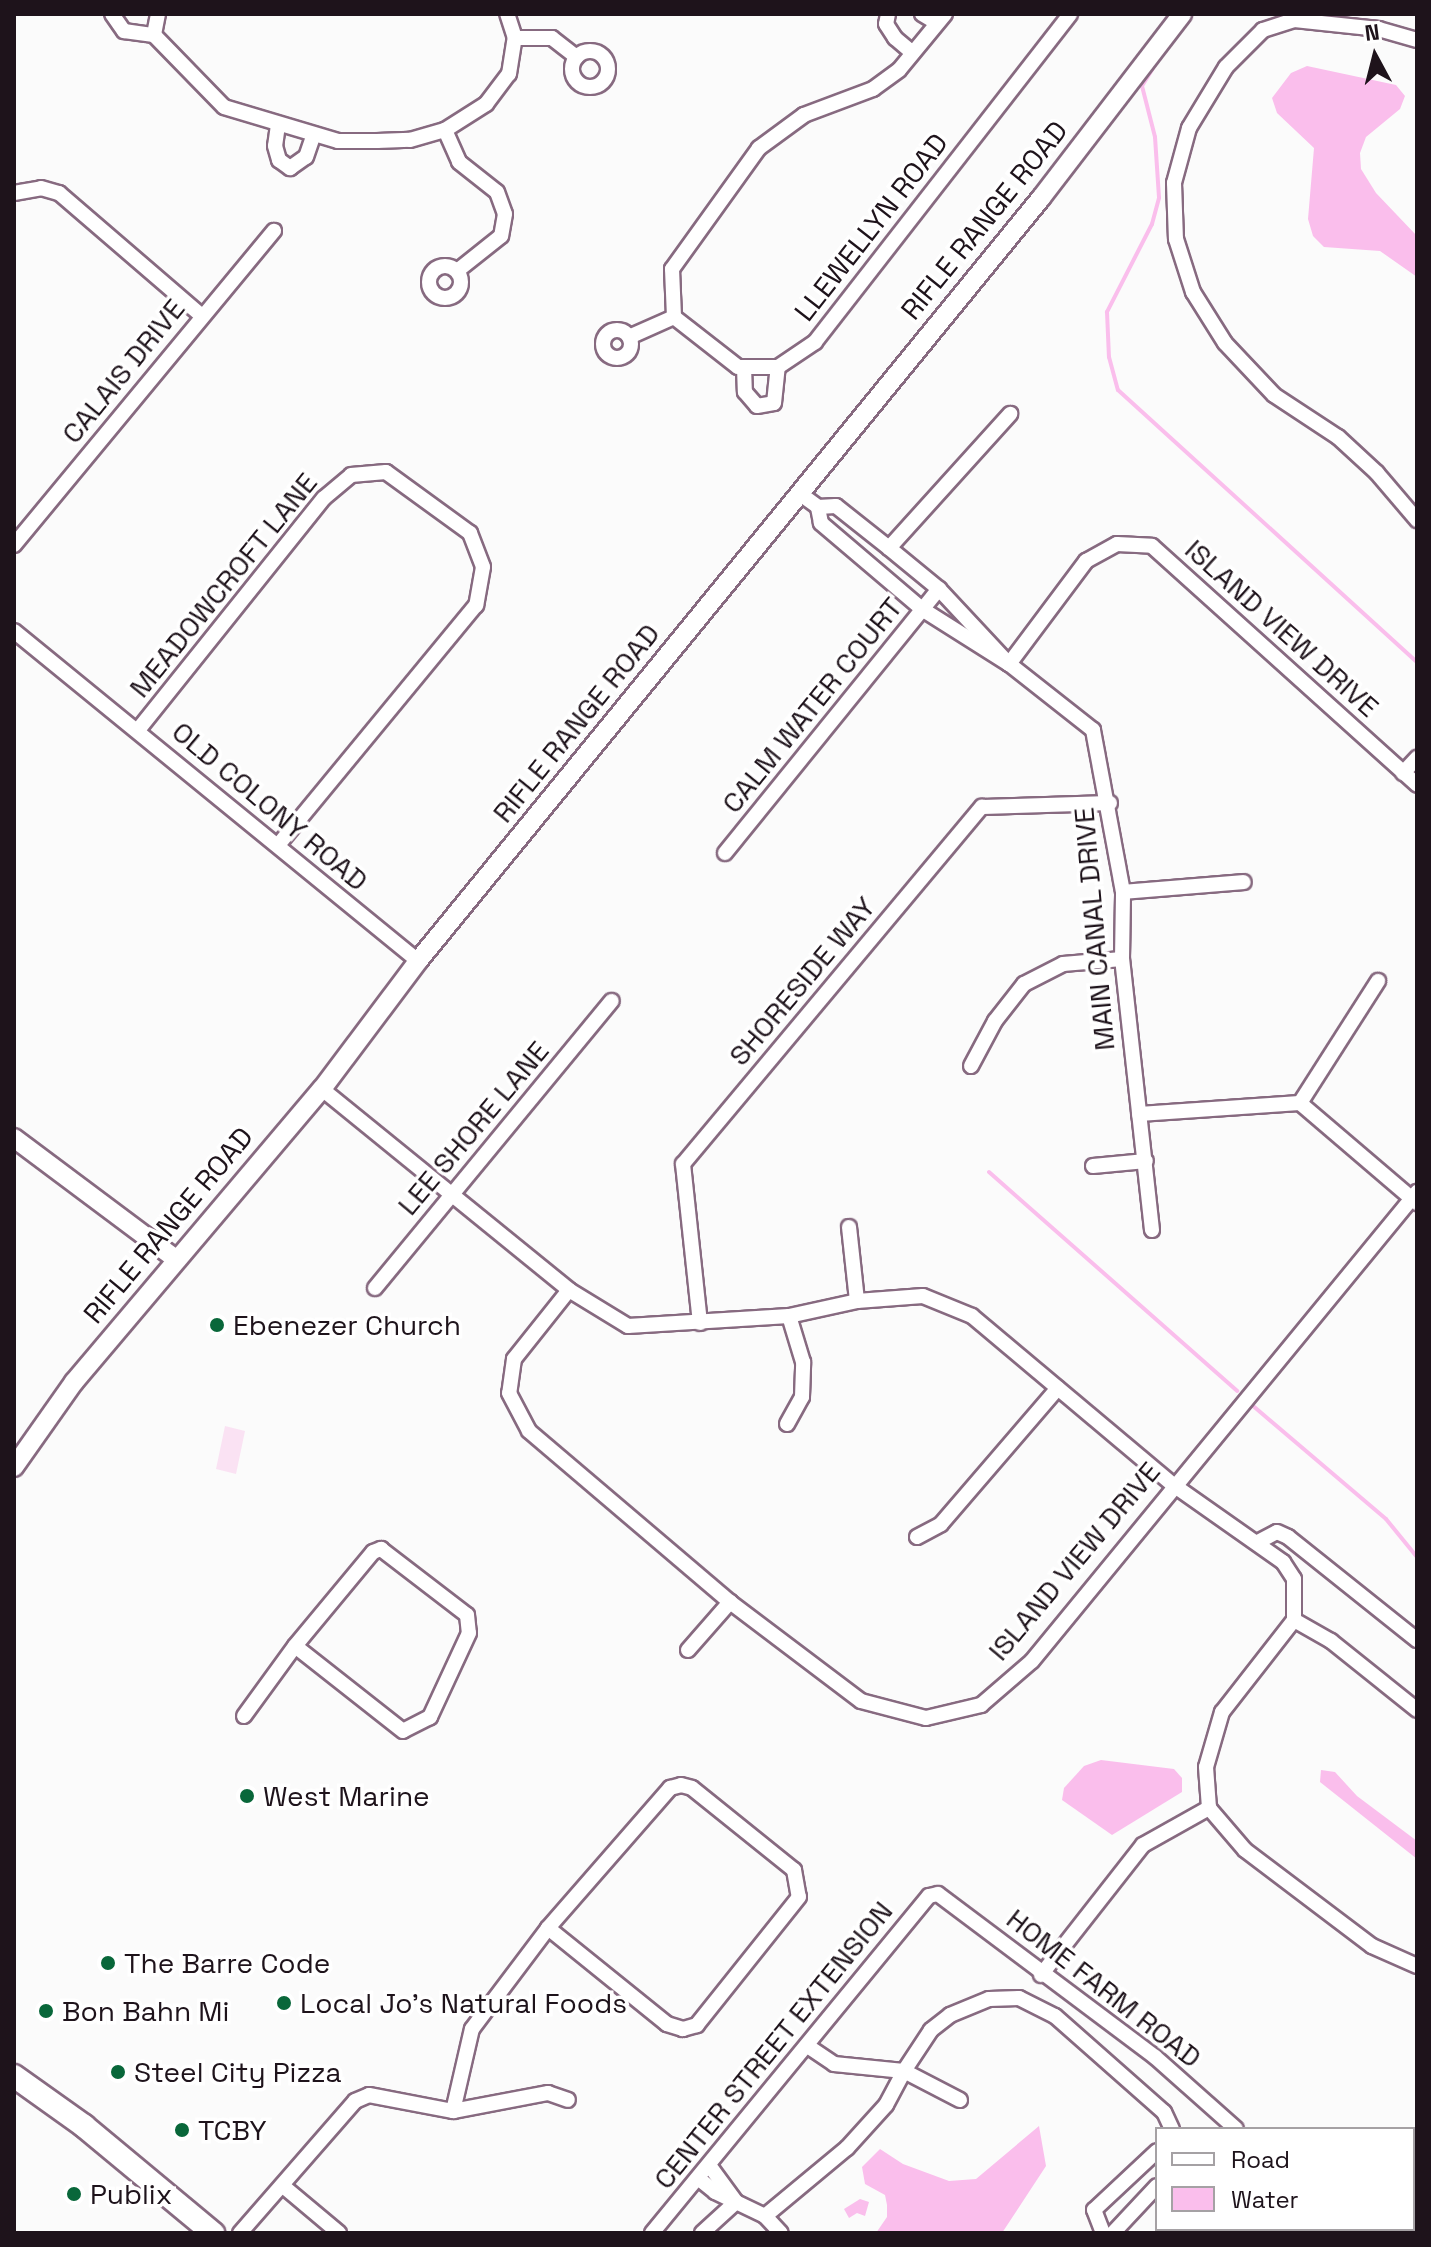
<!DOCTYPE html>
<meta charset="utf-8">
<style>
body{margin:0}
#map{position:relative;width:1431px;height:2247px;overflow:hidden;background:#fbfbfb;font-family:"Space Grotesk",sans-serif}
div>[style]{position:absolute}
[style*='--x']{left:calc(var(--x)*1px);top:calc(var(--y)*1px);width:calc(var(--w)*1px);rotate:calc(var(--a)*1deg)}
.green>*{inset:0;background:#fae2f3}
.water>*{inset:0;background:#fabeec}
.stream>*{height:4px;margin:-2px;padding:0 2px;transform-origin:2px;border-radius:2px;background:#fabeec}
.roads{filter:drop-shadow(2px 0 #876a80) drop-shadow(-2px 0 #876a80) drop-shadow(0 2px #876a80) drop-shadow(0 -2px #876a80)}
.street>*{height:14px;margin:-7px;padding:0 7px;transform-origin:7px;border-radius:7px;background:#fff}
.street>.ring{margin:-7px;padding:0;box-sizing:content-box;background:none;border:14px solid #fff;border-radius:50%}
.secondary>*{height:18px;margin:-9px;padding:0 9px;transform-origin:9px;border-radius:9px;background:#fff}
.primary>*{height:22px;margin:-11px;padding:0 11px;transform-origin:11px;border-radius:11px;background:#fff}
.dots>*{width:22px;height:22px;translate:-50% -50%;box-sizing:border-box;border:4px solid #fff;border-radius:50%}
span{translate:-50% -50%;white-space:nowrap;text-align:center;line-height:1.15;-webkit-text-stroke:7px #fff;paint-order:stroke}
.street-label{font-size:28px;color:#1e131b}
.poi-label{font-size:28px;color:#1e131b}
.left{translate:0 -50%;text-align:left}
.frame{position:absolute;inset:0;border:16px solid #1e131b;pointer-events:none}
.legend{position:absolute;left:1155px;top:2127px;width:260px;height:104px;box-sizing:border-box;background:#fff;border:2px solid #a5a1a4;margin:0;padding:10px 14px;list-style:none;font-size:24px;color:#1e131b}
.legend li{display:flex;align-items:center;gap:16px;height:40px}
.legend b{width:40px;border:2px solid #a5a1a4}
.north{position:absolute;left:1335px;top:16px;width:80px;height:80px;-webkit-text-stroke:6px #fff;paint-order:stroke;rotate:353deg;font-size:22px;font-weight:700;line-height:32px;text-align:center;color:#1e131b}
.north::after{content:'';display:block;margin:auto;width:28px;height:36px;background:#1e131b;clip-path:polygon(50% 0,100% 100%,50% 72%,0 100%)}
</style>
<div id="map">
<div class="green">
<div style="clip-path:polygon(225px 1426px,245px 1431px,236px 1474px,216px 1469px)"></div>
</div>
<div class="water">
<div style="clip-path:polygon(1307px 66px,1396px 85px,1405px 96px,1400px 109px,1366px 137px,1360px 153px,1361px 169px,1376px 193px,1417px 236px,1417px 277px,1380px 251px,1324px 247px,1313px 236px,1308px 219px,1314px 148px,1277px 113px,1272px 98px,1291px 73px)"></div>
<div style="clip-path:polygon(1101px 1760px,1174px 1769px,1182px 1778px,1182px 1792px,1112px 1835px,1062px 1800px,1064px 1788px,1084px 1766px)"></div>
<div style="clip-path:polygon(1321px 1770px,1335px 1772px,1357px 1796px,1417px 1841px,1417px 1859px,1320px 1782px)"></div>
<div style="clip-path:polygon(1039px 2126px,1046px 2166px,1002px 2233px,876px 2233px,887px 2217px,887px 2205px,885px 2195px,865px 2184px,862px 2167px,880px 2149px,903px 2164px,949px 2181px,976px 2179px)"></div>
<div style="clip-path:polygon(860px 2199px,869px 2202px,865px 2216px,857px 2213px,849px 2218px,844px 2209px)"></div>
</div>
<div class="stream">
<div style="--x:1160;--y:57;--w:34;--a:122"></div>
<div style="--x:1142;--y:86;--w:53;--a:75.7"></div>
<div style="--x:1155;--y:137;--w:61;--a:86.2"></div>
<div style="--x:1159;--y:198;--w:27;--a:105"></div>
<div style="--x:1152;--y:224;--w:99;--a:117.1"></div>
<div style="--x:1107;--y:312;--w:45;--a:87.5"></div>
<div style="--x:1109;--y:357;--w:34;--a:75"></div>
<div style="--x:1118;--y:390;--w:404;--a:42.3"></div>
<div style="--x:989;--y:1172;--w:331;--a:41.4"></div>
<div style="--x:1252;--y:1405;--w:176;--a:40.4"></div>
<div style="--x:1386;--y:1519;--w:49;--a:50.8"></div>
</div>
<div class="roads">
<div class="street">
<div style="--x:112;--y:14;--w:21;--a:55"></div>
<div style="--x:124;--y:31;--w:30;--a:8"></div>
<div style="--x:158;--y:14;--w:21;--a:101"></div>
<div style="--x:154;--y:35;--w:100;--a:45.8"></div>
<div style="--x:224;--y:107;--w:119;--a:16.6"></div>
<div style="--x:338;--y:141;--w:39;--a:0"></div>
<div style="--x:377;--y:141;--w:33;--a:-2"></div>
<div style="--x:410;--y:140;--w:36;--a:-16"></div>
<div style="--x:445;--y:130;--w:49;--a:-32.4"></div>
<div style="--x:486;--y:104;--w:38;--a:-53"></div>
<div style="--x:509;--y:74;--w:36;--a:-81"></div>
<div style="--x:515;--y:38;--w:25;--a:-108"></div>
<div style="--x:888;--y:14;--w:10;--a:101"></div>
<div style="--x:886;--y:24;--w:17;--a:57"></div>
<div style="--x:895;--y:38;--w:23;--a:40"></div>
<div style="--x:922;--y:14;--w:17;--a:31"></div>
<div style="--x:945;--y:14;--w:72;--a:129.4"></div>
<div style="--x:899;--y:70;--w:32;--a:144"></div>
<div style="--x:873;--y:89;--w:74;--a:159.4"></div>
<div style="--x:804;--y:115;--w:56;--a:143.7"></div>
<div style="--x:759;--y:148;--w:149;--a:125.7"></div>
<div style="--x:672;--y:269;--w:48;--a:87.6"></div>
<div style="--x:674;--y:317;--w:81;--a:38"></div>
<div style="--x:738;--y:367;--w:40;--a:0"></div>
<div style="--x:778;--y:367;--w:45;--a:-34"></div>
<div style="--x:815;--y:342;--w:415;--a:-52.1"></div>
<div style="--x:515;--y:38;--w:37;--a:0"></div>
<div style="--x:552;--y:38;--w:31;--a:38"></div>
<div style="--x:1417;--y:40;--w:40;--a:-164"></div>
<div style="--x:1379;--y:29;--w:85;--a:-174"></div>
<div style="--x:1294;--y:20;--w:33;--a:162"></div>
<div style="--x:1263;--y:30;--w:52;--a:135"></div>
<div style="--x:1226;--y:67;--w:71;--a:121.2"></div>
<div style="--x:1189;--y:128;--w:57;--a:105.3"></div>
<div style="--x:1174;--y:183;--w:56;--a:88"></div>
<div style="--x:1176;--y:239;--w:56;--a:72.2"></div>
<div style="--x:1193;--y:292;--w:60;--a:57.9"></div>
<div style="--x:1225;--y:343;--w:71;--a:46.7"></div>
<div style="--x:1274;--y:395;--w:77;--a:33.3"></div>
<div style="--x:1338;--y:437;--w:53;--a:42.7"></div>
<div style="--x:1377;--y:473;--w:62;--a:49.6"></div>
<div class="ring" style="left:572px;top:51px;width:22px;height:22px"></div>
<div style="--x:278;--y:125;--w:21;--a:98"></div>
<div style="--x:275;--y:146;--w:15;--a:74"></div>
<div style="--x:279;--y:160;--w:14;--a:36"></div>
<div style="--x:290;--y:168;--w:19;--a:-35"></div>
<div style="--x:306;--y:157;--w:24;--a:-71"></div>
<div style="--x:445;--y:130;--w:35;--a:66"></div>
<div style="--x:459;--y:162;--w:48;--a:38.3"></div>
<div style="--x:497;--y:192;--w:23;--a:70"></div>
<div style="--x:505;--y:214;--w:22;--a:100"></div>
<div style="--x:501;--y:236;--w:56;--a:141.5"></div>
<div style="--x:14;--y:193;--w:27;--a:-10"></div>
<div style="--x:41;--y:188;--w:19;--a:16"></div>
<div style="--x:59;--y:193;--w:187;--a:40.7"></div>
<div class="ring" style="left:429px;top:266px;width:18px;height:18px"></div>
<div class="ring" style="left:603px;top:330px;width:14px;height:14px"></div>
<div style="--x:629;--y:337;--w:49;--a:-24"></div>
<div style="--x:744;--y:367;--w:25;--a:88"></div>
<div style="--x:745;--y:392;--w:18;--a:49"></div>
<div style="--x:757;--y:406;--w:17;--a:-10"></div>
<div style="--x:774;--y:403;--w:36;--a:-84"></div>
<div style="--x:799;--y:493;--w:24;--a:36"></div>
<div style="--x:818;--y:507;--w:18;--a:-3"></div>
<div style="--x:836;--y:506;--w:68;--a:38.4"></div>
<div style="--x:889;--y:548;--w:65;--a:39.4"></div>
<div style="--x:939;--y:589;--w:103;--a:47"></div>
<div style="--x:1009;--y:664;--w:103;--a:-147.7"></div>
<div style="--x:922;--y:609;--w:133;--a:-139.6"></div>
<div style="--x:821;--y:523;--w:16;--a:-101"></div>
<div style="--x:14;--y:545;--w:408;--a:-50.4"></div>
<div style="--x:889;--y:548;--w:181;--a:-47.9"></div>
<div style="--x:14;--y:631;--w:522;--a:39.24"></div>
<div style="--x:138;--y:730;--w:297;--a:-51.3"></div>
<div style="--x:324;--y:498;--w:35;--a:-40"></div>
<div style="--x:351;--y:475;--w:35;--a:-5"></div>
<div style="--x:386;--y:472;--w:104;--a:36"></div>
<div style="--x:470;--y:533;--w:36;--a:69"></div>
<div style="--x:483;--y:567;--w:39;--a:100"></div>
<div style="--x:476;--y:605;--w:311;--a:129.5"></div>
<div style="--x:1403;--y:773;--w:21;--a:-47"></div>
<div style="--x:725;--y:853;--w:340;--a:-51"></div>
<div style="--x:1123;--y:892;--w:121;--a:-4.7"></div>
<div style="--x:971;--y:1066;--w:51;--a:-61.9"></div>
<div style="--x:995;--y:1021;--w:47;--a:-51.9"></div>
<div style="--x:1024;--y:984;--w:44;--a:-27.1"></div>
<div style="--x:1063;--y:964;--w:59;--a:-4.8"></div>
<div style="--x:322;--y:1089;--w:318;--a:39.1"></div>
<div style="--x:569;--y:1290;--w:69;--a:31.4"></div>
<div style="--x:628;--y:1326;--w:161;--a:-3.6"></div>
<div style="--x:789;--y:1316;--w:70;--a:-12.4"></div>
<div style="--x:857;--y:1301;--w:66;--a:-4.3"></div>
<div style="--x:923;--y:1296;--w:53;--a:22.2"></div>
<div style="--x:972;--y:1316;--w:261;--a:40"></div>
<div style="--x:1172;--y:1484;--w:136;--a:35.1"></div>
<div style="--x:1283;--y:1562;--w:20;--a:57"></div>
<div style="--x:1294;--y:1579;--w:41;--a:90"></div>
<div style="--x:1294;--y:1620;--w:117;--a:128"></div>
<div style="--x:1222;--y:1712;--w:57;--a:106.2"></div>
<div style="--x:1206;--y:1767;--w:41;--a:85.8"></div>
<div style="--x:1209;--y:1808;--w:55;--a:49.4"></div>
<div style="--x:1245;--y:1850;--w:159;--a:37.1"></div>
<div style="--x:1372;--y:1946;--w:49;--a:24"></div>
<div style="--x:1300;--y:1103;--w:145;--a:-57.4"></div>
<div style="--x:1139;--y:1114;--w:161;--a:-3.9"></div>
<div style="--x:1300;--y:1103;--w:154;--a:40.5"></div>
<div style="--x:1093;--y:1166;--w:53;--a:-5.4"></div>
<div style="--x:849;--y:1227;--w:74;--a:83.8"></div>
<div style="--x:1152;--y:1230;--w:273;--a:-96.3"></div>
<div style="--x:1122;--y:959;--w:67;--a:-89.1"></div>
<div style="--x:1123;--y:892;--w:165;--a:-100.5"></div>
<div style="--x:1093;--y:730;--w:107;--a:-141.8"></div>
<div style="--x:1009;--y:664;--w:129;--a:-53.2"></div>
<div style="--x:1086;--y:561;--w:35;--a:-29"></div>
<div style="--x:1117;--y:544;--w:35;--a:3"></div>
<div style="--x:1152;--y:546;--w:357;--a:42"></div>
<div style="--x:375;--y:1288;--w:372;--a:-50.5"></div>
<div style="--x:569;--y:1290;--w:88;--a:128.6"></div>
<div style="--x:514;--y:1359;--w:34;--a:98"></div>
<div style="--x:509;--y:1393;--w:43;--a:62.2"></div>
<div style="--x:529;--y:1431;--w:264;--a:40.4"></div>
<div style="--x:730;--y:1602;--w:164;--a:37.1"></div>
<div style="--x:861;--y:1701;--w:67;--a:14.7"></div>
<div style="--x:926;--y:1718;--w:57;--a:-13.3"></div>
<div style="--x:981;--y:1705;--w:67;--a:-40.8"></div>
<div style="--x:1032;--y:1661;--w:607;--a:-50.62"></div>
<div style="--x:700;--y:1323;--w:160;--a:-96.1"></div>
<div style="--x:683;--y:1164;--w:466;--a:-50.1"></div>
<div style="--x:982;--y:807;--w:128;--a:-1.8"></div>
<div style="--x:787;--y:1424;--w:31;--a:-61"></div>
<div style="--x:802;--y:1397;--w:35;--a:-88"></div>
<div style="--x:803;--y:1362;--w:48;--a:-106.9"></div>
<div style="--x:917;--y:1537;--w:27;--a:-28"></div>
<div style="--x:941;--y:1524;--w:179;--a:-49.3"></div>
<div style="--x:1258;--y:1542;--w:21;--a:-28"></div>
<div style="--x:1277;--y:1532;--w:12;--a:24"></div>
<div style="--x:1288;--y:1537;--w:165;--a:38.6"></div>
<div style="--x:1294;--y:1620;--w:43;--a:29.6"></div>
<div style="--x:1331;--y:1641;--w:110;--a:38.7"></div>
<div style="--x:688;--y:1650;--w:64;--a:-48.8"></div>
<div style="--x:244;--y:1716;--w:87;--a:-53.9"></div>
<div style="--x:295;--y:1646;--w:122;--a:-50.3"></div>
<div style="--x:373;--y:1552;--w:9;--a:-21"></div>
<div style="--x:381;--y:1549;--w:108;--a:37.5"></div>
<div style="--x:467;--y:1615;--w:18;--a:84"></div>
<div style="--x:469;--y:1633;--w:93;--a:114.9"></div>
<div style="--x:430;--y:1717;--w:30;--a:153"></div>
<div style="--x:403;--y:1731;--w:137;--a:-141.8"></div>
<div style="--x:681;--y:1785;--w:11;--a:15"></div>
<div style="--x:692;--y:1788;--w:131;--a:38.8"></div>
<div style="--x:794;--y:1870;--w:27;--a:80"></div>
<div style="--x:799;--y:1897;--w:164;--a:128.6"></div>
<div style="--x:697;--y:2025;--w:15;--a:164"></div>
<div style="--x:683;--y:2029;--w:17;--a:-163"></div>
<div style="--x:667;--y:2024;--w:153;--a:-141.1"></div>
<div style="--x:548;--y:1928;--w:186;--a:-48.9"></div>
<div style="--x:670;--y:1788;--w:11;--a:-15"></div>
<div style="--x:1041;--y:1975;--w:165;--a:-51.9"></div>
<div style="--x:1143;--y:1845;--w:76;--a:-29.3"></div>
<div style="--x:809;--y:2047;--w:30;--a:34"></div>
<div style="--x:834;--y:2064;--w:70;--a:5.7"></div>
<div style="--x:904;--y:2071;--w:49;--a:-56.6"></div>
<div style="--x:931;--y:2030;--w:24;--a:-38"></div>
<div style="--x:950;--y:2015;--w:42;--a:-22.3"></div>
<div style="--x:989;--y:1999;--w:30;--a:-2"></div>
<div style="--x:1019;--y:1998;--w:40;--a:26.6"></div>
<div style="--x:1055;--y:2016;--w:145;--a:41.4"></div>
<div style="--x:1164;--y:2112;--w:19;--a:65"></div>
<div style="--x:453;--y:2111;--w:84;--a:-77"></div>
<div style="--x:472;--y:2029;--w:126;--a:-53"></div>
<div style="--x:709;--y:2165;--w:46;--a:53.9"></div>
<div style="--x:698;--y:2178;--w:22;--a:39"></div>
<div style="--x:715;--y:2192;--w:55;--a:25.6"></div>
<div style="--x:765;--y:2216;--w:23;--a:47"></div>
<div style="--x:283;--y:2186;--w:73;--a:40"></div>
<div style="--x:765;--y:2216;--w:107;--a:-39.7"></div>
<div style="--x:847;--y:2148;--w:58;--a:-47.8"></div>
<div style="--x:886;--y:2105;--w:38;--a:-62"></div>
<div style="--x:904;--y:2071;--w:63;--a:27.4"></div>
<div style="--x:1337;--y:2229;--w:6;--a:39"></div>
<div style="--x:240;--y:2233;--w:175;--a:-48.9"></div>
<div style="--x:355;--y:2101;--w:15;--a:-23"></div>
<div style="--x:369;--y:2095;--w:86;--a:10.8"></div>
<div style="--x:453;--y:2111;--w:97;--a:-10.7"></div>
<div style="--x:548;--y:2093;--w:21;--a:19"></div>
<div style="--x:652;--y:2233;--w:436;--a:-50.6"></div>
<div style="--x:929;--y:1896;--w:9;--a:-13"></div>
<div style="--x:938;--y:1894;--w:271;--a:36.9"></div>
<div style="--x:1155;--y:2057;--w:108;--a:41.6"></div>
<div style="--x:702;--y:2233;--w:46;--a:-42.4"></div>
<div style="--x:1103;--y:2233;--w:25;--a:-111"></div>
<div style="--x:1094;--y:2210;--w:86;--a:-43.1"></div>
<div style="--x:1113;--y:2233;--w:64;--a:-46.9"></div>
</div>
<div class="secondary">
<div style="--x:14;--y:1138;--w:202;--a:36.8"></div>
<div style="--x:14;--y:1467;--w:104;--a:-54.8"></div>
<div style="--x:74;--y:1382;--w:384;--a:-49.8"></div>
<div style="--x:322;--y:1089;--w:160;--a:-53.1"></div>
<div style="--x:418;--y:961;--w:985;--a:-50.77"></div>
<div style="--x:1041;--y:198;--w:232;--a:-52.5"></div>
</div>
<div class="primary">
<div style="--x:14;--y:2076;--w:86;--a:35.5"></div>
<div style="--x:84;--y:2126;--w:168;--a:39.7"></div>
</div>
</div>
<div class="dots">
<div style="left:217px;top:1325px;background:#09673a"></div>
<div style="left:247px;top:1796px;background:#09673a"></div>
<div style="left:108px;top:1963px;background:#09673a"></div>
<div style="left:284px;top:2003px;background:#09673a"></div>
<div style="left:46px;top:2011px;background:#09673a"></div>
<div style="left:118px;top:2072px;background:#09673a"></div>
<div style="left:182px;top:2130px;background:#09673a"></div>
<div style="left:74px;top:2194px;background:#09673a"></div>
</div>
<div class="street-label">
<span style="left:984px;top:220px;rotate:-51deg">RIFLE RANGE ROAD</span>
<span style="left:871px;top:227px;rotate:-52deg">LLEWELLYN ROAD</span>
<span style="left:123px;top:371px;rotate:-51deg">CALAIS DRIVE</span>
<span style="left:223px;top:585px;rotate:-51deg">MEADOWCROFT LANE</span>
<span style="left:1282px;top:628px;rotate:42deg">ISLAND VIEW DRIVE</span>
<span style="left:812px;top:705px;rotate:-51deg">CALM WATER COURT</span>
<span style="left:576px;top:723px;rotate:-51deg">RIFLE RANGE ROAD</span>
<span style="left:270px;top:806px;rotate:40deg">OLD COLONY ROAD</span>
<span style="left:1094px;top:929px;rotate:-95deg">MAIN CANAL DRIVE</span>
<span style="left:802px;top:981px;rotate:-50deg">SHORESIDE WAY</span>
<span style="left:473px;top:1128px;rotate:-50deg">LEE SHORE LANE</span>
<span style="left:168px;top:1225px;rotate:-50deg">RIFLE RANGE ROAD</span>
<span style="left:1074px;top:1561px;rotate:-50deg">ISLAND VIEW DRIVE</span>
<span style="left:1104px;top:1988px;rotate:38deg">HOME FARM ROAD</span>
<span style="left:773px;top:2045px;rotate:-51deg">CENTER STREET EXTENSION</span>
</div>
<div class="poi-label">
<span class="left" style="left:233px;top:1325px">Ebenezer Church</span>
<span class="left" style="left:263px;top:1796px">West Marine</span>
<span class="left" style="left:124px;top:1963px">The Barre Code</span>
<span class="left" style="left:300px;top:2003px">Local Jo’s Natural Foods</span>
<span class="left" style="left:62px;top:2011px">Bon Bahn Mi</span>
<span class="left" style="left:134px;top:2072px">Steel City Pizza</span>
<span class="left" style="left:198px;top:2130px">TCBY</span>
<span class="left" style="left:90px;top:2194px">Publix</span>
</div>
<div class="frame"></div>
<ul class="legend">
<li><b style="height:10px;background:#fff"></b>Road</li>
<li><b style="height:22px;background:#fabeec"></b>Water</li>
</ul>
<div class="north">N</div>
</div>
